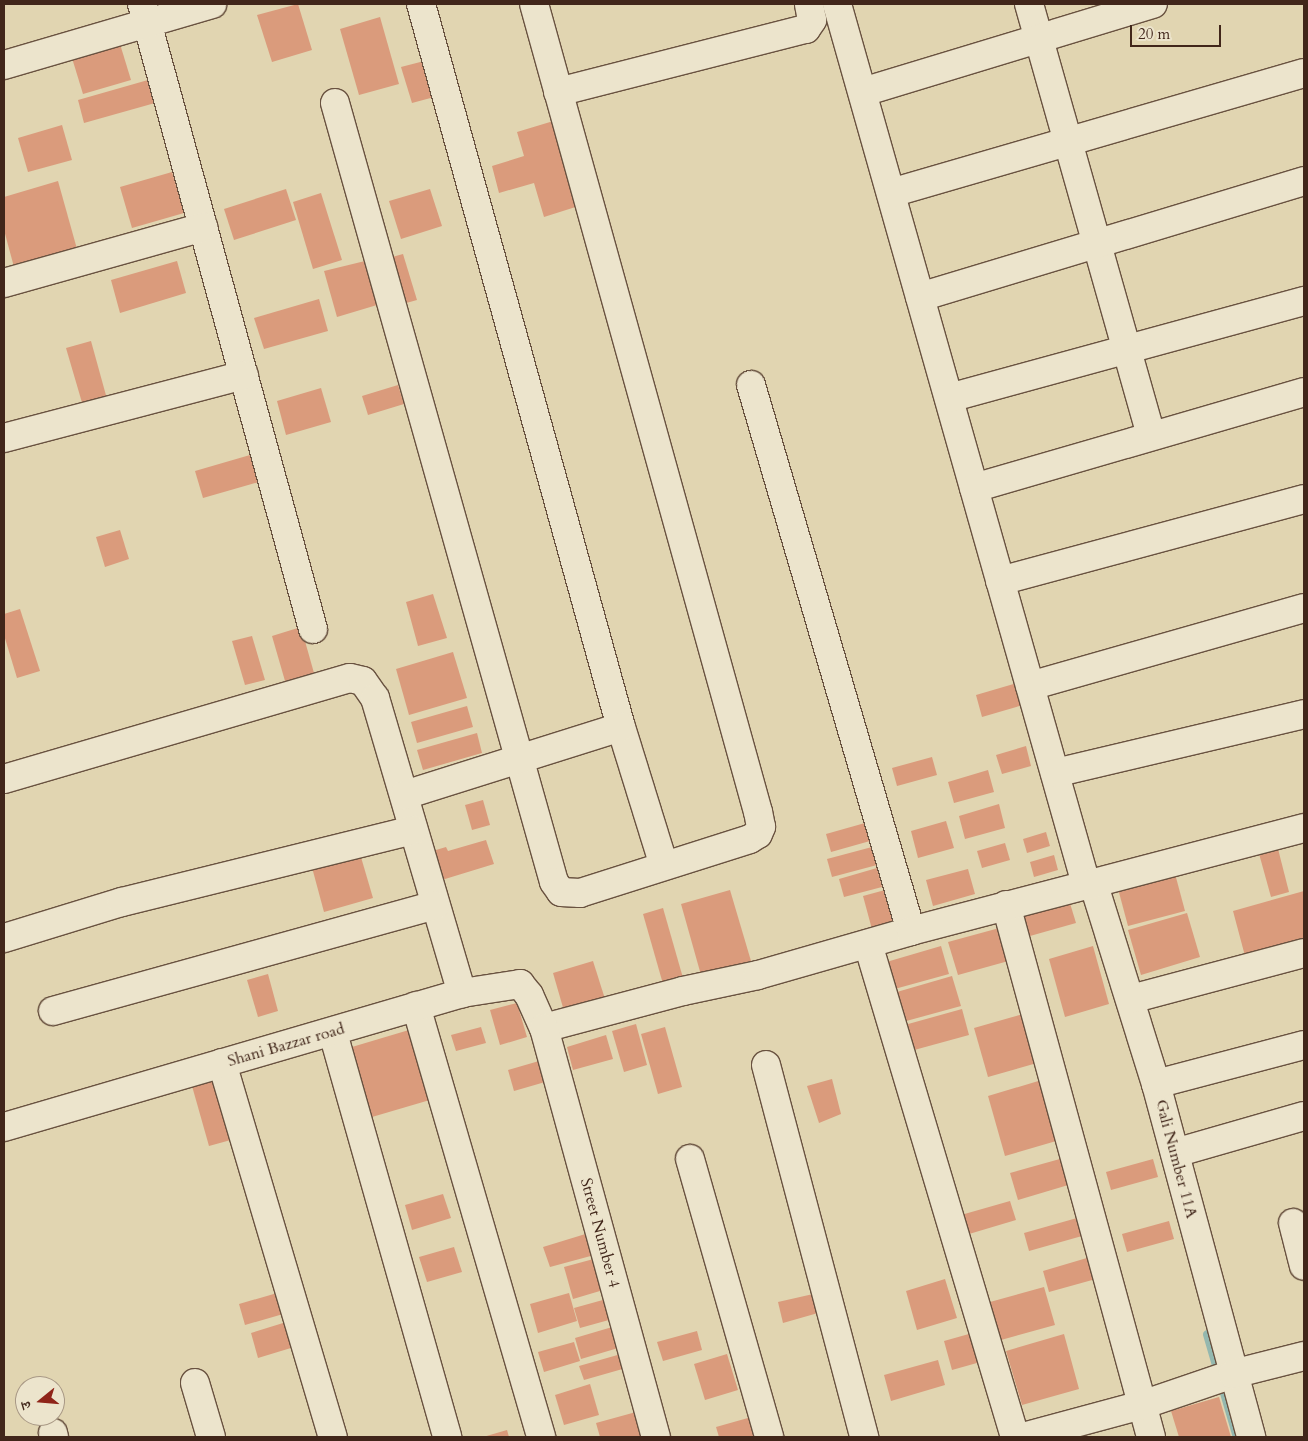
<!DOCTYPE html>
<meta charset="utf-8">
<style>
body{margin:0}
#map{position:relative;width:1308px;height:1441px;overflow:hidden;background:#e1d5b1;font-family:Cardo,"Noto Serif Devanagari",serif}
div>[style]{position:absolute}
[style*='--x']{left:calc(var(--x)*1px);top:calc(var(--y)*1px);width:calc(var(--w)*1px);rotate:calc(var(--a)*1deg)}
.stream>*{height:9px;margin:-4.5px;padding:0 4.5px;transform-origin:4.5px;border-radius:4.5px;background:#94b8af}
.building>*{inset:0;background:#da9b7c}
.roads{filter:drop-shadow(1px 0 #695240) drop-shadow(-1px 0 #695240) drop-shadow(0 1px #695240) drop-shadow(0 -1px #695240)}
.minor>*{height:28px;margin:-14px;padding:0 14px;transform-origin:14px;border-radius:14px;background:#ece4cc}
span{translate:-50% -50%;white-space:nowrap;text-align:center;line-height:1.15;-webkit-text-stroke:4px #ece4cc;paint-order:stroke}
.street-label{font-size:16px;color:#41261a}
.frame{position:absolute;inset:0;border:5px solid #41261a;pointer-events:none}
.north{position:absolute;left:15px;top:1376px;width:50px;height:50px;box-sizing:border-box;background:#ece4cc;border:1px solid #a89885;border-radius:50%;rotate:253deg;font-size:14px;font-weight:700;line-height:20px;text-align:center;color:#41261a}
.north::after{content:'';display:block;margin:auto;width:18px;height:22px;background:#8f2418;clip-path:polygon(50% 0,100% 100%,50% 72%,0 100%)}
.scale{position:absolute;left:1130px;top:25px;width:91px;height:22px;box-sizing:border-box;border:2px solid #41261a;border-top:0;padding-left:6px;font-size:15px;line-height:18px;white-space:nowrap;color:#41261a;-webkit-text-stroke:4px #ece4cc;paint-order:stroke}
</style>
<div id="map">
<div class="stream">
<div style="--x:1207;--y:1334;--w:107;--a:73.8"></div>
</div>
<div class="building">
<div style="clip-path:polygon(298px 4px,312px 50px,272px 62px,257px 15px)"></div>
<div style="clip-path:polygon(380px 17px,399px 84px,359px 95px,340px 29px)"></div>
<div style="clip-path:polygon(120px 44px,131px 80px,83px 94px,72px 58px)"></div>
<div style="clip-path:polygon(428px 60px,438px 96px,412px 103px,401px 67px)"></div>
<div style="clip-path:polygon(148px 80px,155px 103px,84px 123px,78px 100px)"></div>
<div style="clip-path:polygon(560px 119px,585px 204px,544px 217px,534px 183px,499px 193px,492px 166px,524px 156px,517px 132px)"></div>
<div style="clip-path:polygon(62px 125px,72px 160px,28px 172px,18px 138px)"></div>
<div style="clip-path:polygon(172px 172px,184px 213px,132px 228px,120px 187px)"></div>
<div style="clip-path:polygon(58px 181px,77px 249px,14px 267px,4px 230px,4px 197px)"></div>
<div style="clip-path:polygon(286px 189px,296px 220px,234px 240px,224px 209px)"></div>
<div style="clip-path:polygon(430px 189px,442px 226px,401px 239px,389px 201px)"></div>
<div style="clip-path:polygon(321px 193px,342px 260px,313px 269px,293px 202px)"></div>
<div style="clip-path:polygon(403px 254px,417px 300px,399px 305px,385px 259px)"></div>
<div style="clip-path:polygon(177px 261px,186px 293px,120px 313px,111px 280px)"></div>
<div style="clip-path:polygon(365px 261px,377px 305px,337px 317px,324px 271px)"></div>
<div style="clip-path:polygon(319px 299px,328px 331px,264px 349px,254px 318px)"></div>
<div style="clip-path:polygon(91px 341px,107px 399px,83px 406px,66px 348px)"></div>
<div style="clip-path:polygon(398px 385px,404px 404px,368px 415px,362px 396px)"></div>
<div style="clip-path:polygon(321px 388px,331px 422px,286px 435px,277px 401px)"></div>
<div style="clip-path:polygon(257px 453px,266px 480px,203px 498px,195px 471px)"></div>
<div style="clip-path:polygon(120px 530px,129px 559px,105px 567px,96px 537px)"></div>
<div style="clip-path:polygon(433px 594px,447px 638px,418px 646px,406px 602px)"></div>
<div style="clip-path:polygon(20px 609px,40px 671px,17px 678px,4px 635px,4px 614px)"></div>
<div style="clip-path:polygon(301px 627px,314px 673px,285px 681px,272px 636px)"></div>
<div style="clip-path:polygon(252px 636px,265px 680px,245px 685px,232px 641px)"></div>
<div style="clip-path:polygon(453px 652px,467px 698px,409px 715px,396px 669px)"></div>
<div style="clip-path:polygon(1017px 683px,1023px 705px,982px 717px,976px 695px)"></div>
<div style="clip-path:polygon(467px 706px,473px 727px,417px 743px,411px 722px)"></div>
<div style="clip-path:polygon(477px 733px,482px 753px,423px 770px,417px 750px)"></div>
<div style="clip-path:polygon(1026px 746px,1031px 766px,1002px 774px,996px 755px)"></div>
<div style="clip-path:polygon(932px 757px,937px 775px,897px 786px,892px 768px)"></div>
<div style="clip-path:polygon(988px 770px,994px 792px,954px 803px,948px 782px)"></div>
<div style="clip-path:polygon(483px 800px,490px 825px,472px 830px,465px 805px)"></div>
<div style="clip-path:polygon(999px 804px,1005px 828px,965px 839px,959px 816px)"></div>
<div style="clip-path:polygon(946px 821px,954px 848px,918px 858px,911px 831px)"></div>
<div style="clip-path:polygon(865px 823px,870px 841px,831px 852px,826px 834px)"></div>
<div style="clip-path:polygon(1046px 832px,1050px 846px,1027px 853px,1023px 839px)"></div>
<div style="clip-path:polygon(486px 840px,494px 864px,432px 883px,426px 853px,446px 847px,448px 851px)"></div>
<div style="clip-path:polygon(1005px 843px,1010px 860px,982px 868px,977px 851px)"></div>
<div style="clip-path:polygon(1277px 845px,1289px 892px,1271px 897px,1258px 850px)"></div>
<div style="clip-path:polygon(358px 847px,373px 898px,324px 912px,310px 860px)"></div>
<div style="clip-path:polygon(872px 847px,877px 865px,832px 877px,827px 859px)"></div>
<div style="clip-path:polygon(1054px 855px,1058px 870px,1034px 877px,1030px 862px)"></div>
<div style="clip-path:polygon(877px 868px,882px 887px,844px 897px,839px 879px)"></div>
<div style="clip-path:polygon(968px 869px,975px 894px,933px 906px,926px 880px)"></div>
<div style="clip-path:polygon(1174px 870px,1185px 911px,1128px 926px,1117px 885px)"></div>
<div style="clip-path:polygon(730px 890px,751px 961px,701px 975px,681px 904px)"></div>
<div style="clip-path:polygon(885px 890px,895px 927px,873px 933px,863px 896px)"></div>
<div style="clip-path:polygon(1304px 891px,1304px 939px,1245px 956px,1233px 911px)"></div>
<div style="clip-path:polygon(1069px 900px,1076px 923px,1030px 936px,1023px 912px)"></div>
<div style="clip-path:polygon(663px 908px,683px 978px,663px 984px,643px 914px)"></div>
<div style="clip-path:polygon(1187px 913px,1200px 957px,1141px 975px,1128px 930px)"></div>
<div style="clip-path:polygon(1003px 927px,1012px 960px,958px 975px,948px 942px)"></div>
<div style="clip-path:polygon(941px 946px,949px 974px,891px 990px,883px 963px)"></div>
<div style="clip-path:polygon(1093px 946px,1109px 1004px,1065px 1017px,1049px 959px)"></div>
<div style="clip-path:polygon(593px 961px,605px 999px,564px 1011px,553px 973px)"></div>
<div style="clip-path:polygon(268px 974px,278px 1011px,258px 1017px,247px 980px)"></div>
<div style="clip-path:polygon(952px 976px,961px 1006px,899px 1023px,890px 994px)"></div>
<div style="clip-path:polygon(517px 1003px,527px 1037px,500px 1045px,490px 1010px)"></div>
<div style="clip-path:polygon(962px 1009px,969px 1035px,907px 1052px,901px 1026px)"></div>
<div style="clip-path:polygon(1030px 1012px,1044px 1061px,988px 1077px,974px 1028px)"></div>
<div style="clip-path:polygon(636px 1024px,647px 1065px,624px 1072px,612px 1031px)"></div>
<div style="clip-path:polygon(419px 1027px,440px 1097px,372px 1117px,352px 1047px)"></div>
<div style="clip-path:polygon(481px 1027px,486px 1043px,456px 1051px,451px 1035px)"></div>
<div style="clip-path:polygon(665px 1027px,682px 1087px,658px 1094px,641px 1034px)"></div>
<div style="clip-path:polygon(606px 1035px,613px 1059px,573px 1070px,567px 1047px)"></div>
<div style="clip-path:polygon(546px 1059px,552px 1080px,514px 1091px,508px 1070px)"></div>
<div style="clip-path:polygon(221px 1077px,238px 1138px,209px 1146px,192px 1086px)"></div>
<div style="clip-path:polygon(832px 1079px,841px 1114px,819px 1123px,807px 1086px)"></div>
<div style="clip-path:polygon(1045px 1079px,1063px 1139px,1005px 1156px,988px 1096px)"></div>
<div style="clip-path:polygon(1067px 1157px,1075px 1183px,1018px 1200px,1010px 1173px)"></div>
<div style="clip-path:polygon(1153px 1159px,1158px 1177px,1111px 1190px,1106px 1172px)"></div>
<div style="clip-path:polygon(443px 1194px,451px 1218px,412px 1230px,405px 1205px)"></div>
<div style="clip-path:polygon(1010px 1201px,1016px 1220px,959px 1237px,954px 1217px)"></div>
<div style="clip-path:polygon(1077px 1218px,1082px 1236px,1029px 1251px,1024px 1233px)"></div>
<div style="clip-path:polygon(1169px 1221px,1174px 1239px,1127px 1252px,1122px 1234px)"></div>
<div style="clip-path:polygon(592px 1232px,598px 1254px,550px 1267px,543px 1247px)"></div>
<div style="clip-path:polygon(454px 1247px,462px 1272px,427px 1282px,419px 1257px)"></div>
<div style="clip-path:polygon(1097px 1255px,1103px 1277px,1049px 1292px,1043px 1271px)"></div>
<div style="clip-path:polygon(601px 1257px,610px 1288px,573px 1299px,564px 1267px)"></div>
<div style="clip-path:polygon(945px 1279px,957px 1318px,917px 1330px,906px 1291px)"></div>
<div style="clip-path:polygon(1044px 1287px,1055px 1325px,1001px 1340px,990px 1302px)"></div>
<div style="clip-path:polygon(284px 1291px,290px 1312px,245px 1325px,239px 1304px)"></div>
<div style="clip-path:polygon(822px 1292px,825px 1311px,783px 1323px,778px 1302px)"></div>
<div style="clip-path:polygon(569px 1293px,577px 1321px,538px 1333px,530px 1304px)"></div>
<div style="clip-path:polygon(610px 1298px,616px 1318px,580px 1328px,574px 1308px)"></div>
<div style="clip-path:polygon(296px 1319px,304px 1344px,258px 1358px,251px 1333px)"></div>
<div style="clip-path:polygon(619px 1325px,625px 1346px,581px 1359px,575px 1338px)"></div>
<div style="clip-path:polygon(697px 1331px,702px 1350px,663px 1361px,657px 1342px)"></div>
<div style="clip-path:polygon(976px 1332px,984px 1361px,952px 1370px,944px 1341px)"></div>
<div style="clip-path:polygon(1064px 1334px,1079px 1389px,1022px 1405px,1006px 1351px)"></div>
<div style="clip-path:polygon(574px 1342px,580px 1361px,544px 1372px,538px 1352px)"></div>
<div style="clip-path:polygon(621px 1354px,626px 1368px,584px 1380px,579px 1366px)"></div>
<div style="clip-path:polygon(727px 1354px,738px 1390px,705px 1400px,694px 1364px)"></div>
<div style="clip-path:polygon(938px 1360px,945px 1385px,891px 1401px,884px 1375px)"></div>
<div style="clip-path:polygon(590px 1384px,599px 1415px,564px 1425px,555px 1395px)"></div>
<div style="clip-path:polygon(1219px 1397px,1231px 1437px,1179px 1437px,1171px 1411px)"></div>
<div style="clip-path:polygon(636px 1412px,644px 1437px,600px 1437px,596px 1423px)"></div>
<div style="clip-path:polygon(755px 1416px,761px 1437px,719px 1437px,716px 1427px)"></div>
<div style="clip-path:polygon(507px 1430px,509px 1437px,483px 1437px)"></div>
</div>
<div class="roads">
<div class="minor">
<div style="--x:142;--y:4;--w:648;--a:74.7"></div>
<div style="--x:421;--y:4;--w:750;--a:74.54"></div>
<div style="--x:621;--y:727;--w:145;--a:72.8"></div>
<div style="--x:837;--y:4;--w:915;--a:74.2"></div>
<div style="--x:1029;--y:4;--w:448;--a:74.2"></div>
<div style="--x:4;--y:65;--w:217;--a:-16.3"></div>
<div style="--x:558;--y:92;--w:256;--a:-14.3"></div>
<div style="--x:806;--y:29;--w:11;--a:-56"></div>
<div style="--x:812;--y:20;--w:16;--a:-101"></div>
<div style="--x:863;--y:92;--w:303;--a:-16.9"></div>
<div style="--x:335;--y:103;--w:809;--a:74.3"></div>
<div style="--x:554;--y:882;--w:12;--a:55"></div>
<div style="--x:561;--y:892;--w:19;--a:3"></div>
<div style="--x:580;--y:893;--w:178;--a:-17.6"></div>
<div style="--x:750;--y:839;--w:9;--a:-32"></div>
<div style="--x:758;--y:834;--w:8;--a:-67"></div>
<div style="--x:761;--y:827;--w:15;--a:-101"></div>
<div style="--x:758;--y:812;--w:838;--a:-105.49"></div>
<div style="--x:891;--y:193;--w:430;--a:-16.2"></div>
<div style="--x:4;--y:283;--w:207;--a:-15.7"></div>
<div style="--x:920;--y:297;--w:401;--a:-16.8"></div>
<div style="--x:751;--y:385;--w:569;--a:73.67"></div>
<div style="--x:949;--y:398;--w:368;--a:-15.3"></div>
<div style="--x:4;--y:438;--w:248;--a:-14.7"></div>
<div style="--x:974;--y:488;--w:344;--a:-16.2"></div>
<div style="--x:1000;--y:581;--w:315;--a:-15.1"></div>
<div style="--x:1030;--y:686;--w:285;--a:-15.9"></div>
<div style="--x:1055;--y:773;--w:256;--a:-13.3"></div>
<div style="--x:4;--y:779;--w:360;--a:-16.3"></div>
<div style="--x:350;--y:678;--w:13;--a:13"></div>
<div style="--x:363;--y:681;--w:21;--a:55"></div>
<div style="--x:375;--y:698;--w:308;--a:73.6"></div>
<div style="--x:405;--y:795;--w:226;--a:-17.5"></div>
<div style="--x:1093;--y:882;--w:212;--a:72.7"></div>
<div style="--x:1156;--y:1084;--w:366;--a:74.9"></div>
<div style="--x:1006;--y:905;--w:551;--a:74.75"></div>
<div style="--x:4;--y:938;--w:123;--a:-17"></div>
<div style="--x:122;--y:902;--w:300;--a:-13.9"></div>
<div style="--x:868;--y:944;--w:514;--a:73.4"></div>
<div style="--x:1131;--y:999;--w:179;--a:-14.9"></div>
<div style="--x:416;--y:1006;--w:449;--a:73.8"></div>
<div style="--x:53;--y:1011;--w:396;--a:-15.5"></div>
<div style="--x:544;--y:1028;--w:144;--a:-14.9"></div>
<div style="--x:683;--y:991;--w:77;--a:-12"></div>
<div style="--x:758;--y:975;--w:159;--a:-16"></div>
<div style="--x:911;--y:931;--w:406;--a:-14.7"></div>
<div style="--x:333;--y:1033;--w:420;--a:74.2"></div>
<div style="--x:222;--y:1063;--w:390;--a:73.5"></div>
<div style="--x:766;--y:1065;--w:385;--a:75.2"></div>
<div style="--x:1156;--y:1084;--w:153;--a:-14.8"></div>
<div style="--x:4;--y:1127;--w:477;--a:-16.3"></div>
<div style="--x:462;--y:993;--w:59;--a:-8.8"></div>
<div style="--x:520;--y:984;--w:14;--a:51"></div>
<div style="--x:529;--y:995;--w:36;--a:66"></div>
<div style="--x:544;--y:1028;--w:424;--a:74.7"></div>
<div style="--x:1175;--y:1153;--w:134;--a:-16"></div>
<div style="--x:690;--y:1159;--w:289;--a:74.1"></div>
<div style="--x:1293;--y:1223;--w:44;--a:75.7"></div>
<div style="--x:195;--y:1383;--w:56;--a:73.5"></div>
<div style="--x:53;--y:1433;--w:4;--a:76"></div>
<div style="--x:1023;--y:1437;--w:123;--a:-15.1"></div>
<div style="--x:1142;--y:1405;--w:96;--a:-18.8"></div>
<div style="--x:1233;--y:1374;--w:73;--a:-14.2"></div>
</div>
</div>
<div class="street-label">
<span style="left:286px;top:1045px;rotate:-16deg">Shani Bazzar road</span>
<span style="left:1176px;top:1159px;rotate:75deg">Gali Number 11A</span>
<span style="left:600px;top:1233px;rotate:75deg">Street Number 4</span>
</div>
<div class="frame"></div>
<div class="north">उ</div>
<div class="scale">20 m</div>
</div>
